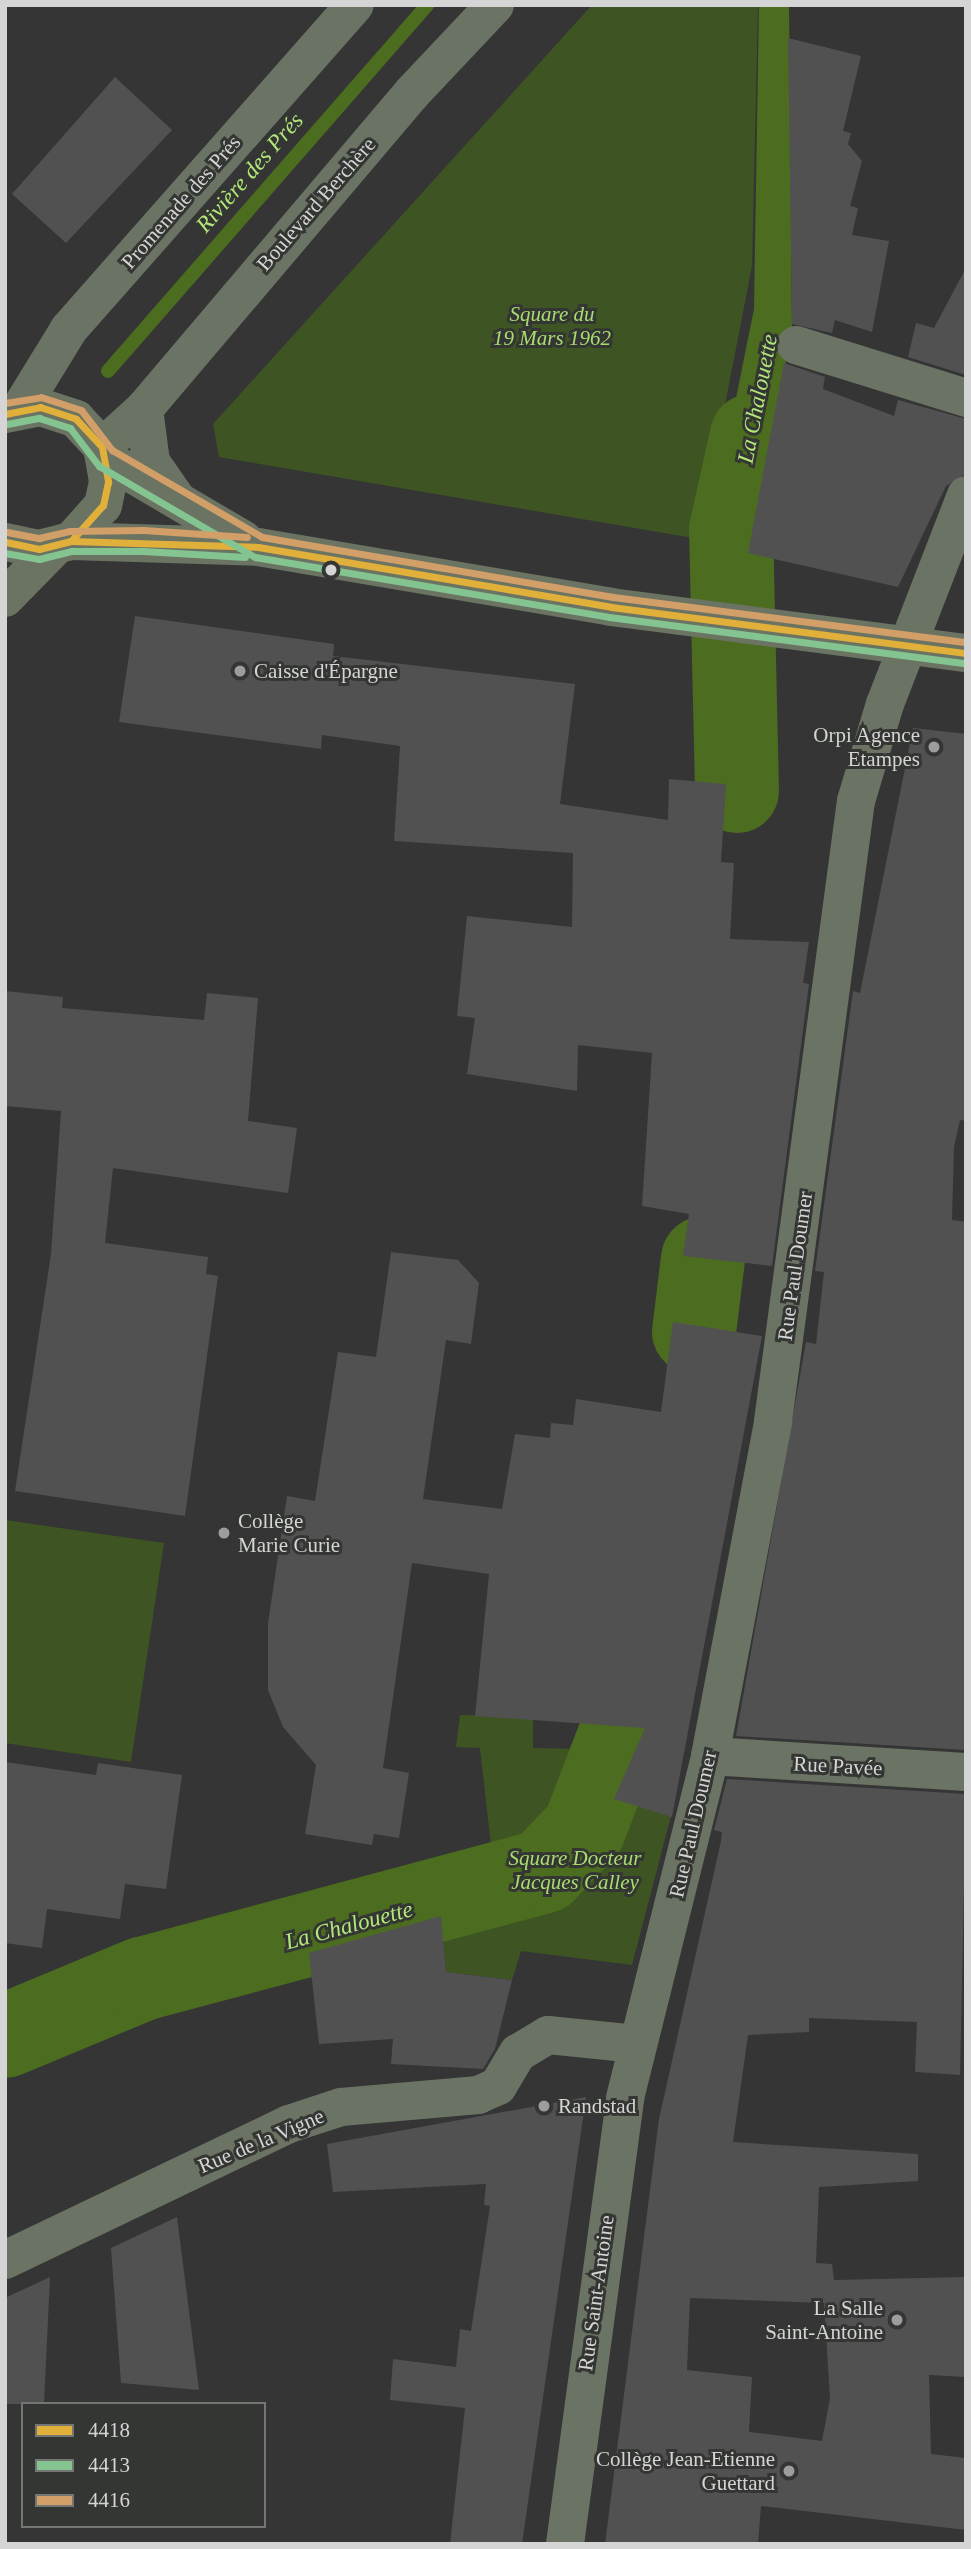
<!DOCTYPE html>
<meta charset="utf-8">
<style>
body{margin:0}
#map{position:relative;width:971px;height:2549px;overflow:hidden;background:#343534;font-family:Georgia,serif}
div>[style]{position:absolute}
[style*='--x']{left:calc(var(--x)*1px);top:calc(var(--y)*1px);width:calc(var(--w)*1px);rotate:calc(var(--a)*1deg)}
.green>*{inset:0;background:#3e5523}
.water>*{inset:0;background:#4c6d1f}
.stream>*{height:14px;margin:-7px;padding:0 7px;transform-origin:7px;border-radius:7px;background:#4c6d1f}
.river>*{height:84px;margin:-42px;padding:0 42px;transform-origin:42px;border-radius:42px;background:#4c6d1f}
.building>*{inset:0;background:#515151}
.minor>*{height:38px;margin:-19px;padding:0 19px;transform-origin:19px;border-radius:19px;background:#6b7364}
.major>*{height:38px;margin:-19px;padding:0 19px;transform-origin:19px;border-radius:19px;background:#6b7363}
.bus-1>*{height:7px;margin:-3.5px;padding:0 3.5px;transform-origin:3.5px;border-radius:3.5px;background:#e0b03b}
.bus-2>*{height:7px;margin:-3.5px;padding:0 3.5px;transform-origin:3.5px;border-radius:3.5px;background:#83c491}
.bus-3>*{height:7px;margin:-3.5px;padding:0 3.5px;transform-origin:3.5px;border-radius:3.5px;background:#d19f67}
.dots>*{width:19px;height:19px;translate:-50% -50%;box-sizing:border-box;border:4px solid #343633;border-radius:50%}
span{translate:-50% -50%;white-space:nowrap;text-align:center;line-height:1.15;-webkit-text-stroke:6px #343633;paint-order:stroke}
.street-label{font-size:21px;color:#d4d5d4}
.park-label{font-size:21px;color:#a9dc6f;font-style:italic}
.poi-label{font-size:21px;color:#d4d5d4}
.left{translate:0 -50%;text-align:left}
.right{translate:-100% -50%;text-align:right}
.water-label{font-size:23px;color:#b3e77a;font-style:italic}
.frame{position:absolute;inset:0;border:7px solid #d4d5d4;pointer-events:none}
.legend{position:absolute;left:21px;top:2402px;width:245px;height:126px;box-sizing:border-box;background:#343633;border:2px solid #747673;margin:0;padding:9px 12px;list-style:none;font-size:21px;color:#d4d5d4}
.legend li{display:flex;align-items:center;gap:14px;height:35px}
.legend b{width:35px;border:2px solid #747673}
</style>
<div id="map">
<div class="green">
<div style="clip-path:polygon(592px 5px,758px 5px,752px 266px,699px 539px,219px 457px,213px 424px)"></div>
<div style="clip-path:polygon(5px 1520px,164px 1543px,131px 1762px,5px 1743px)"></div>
<div style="clip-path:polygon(460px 1715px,533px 1716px,533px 1748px,579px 1749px,568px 1784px,671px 1816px,632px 1965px,521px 1951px,512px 1980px,446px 1972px,441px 1916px,468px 1905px,467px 1887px,457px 1879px,494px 1872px,480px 1748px,456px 1747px)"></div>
</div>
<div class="water">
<div style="clip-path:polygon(759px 5px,789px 5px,792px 331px,748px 551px,706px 547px,754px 309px)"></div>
</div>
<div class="stream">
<div style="--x:108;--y:371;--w:486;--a:-48.9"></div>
</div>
<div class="river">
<div style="--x:737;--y:791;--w:261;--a:-91.3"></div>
<div style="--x:731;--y:530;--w:97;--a:-77.5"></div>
<div style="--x:694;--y:1332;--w:74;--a:-83"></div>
<div style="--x:5;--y:2036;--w:148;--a:-22.6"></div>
<div style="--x:142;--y:1979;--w:416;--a:-15"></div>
<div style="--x:544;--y:1871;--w:58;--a:-46.4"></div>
<div style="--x:584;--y:1829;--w:101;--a:-69"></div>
</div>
<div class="building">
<div style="clip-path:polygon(788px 38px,861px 56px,843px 131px,851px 133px,848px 144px,862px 161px,850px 206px,858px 208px,852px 235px,889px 241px,872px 332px,835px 320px,832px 333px,792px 324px)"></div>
<div style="clip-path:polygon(115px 77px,172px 130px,66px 243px,12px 194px)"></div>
<div style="clip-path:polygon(966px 268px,966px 375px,908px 357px,916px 323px,934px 328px)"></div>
<div style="clip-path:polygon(784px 363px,825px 377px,823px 389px,894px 416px,898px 400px,966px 419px,966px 474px,946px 486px,898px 587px,748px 553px)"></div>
<div style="clip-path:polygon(135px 616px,334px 644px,333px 656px,575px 684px,560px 804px,668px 820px,669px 779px,726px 784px,721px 862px,734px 863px,730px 939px,809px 942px,803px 983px,809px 984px,772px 1266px,683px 1256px,689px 1214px,642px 1206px,652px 1053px,578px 1045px,577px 1091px,467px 1074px,475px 1018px,457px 1016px,467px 916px,572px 927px,573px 853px,394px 841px,400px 746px,322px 735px,321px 749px,119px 722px)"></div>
<div style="clip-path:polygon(913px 728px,966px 734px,966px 1121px,960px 1120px,954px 1147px,952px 1220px,966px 1222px,966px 1750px,736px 1736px,806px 1342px,816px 1344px,824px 1272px,815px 1271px,853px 991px,860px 993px)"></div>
<div style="clip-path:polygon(5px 991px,63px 997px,62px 1008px,204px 1020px,207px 993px,258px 998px,248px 1121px,297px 1128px,288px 1193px,113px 1168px,105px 1243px,208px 1257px,206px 1274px,218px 1276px,185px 1516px,15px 1491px,51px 1254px,61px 1111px,5px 1106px)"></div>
<div style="clip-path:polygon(391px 1252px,458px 1260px,479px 1283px,471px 1344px,446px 1340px,423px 1499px,502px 1509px,515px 1434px,550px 1438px,551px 1423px,573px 1425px,576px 1399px,661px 1412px,673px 1322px,762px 1336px,672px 1817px,614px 1799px,645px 1728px,475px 1716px,489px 1574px,412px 1563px,383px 1768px,409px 1773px,399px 1838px,374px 1834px,372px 1845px,305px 1834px,316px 1765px,283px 1727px,268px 1690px,268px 1623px,287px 1496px,315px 1501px,338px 1352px,376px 1357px)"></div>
<div style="clip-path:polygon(5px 1762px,96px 1775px,98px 1763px,182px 1775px,166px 1889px,125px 1884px,120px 1919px,47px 1909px,42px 1948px,5px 1943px)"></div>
<div style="clip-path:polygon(evenodd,727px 1779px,966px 1794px,960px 2075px,915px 2072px,917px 2022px,809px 2018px,809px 2032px,748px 2035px,733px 2142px,918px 2154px,918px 2181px,819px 2187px,816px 2263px,832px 2264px,834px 2280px,966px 2277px,966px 2377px,929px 2375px,931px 2454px,966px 2458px,966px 2530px,761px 2506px,758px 2544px,605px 2544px,659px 2119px,721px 1841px,722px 1832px,714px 1830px,727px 1779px,690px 2298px,824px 2303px,830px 2398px,822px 2441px,749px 2432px,752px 2377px,687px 2370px,690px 2298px)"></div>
<div style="clip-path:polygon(441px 1916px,446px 1972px,512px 1980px,495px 2049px,483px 2069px,391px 2064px,393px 2039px,319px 2044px,309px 1953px)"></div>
<div style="clip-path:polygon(586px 2097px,522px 2544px,450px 2544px,465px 2408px,390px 2400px,393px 2359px,456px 2367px,460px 2329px,471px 2331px,490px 2206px,484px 2205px,486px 2184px,333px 2192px,327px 2144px)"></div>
<div style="clip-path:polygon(177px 2217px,199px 2390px,121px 2383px,111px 2248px)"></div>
<div style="clip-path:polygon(50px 2277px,44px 2404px,5px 2404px,5px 2298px)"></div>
</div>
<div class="minor">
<div style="--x:796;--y:345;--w:178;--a:17.3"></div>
<div style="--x:20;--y:409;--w:94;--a:-58.5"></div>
<div style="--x:69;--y:329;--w:432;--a:-48.6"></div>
<div style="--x:144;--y:409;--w:53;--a:82.5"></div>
<div style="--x:151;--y:462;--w:47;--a:55.3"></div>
<div style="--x:102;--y:447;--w:57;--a:-42.1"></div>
<div style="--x:144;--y:409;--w:414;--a:-49.7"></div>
<div style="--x:412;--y:93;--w:121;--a:-46.7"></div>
<div style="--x:710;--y:1756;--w:256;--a:3.6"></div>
<div style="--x:5;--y:2260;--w:315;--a:-25.6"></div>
<div style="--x:289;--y:2124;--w:55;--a:-18.1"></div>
<div style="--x:341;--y:2107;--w:138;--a:-5"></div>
<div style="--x:478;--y:2095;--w:22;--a:-24"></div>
<div style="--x:498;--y:2086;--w:39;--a:-59"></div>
<div style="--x:518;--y:2053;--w:35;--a:-31"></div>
<div style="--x:548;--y:2035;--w:89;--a:5.8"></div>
<div style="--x:565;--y:2544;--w:450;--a:-82.3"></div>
<div style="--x:625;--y:2098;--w:352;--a:-76"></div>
<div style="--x:710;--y:1756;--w:341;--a:-79.3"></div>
<div style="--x:773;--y:1421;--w:626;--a:-82.38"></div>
<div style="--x:856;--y:801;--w:101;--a:-73.4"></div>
<div style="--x:885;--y:704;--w:224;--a:-68.8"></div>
</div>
<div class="major">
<div style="--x:5;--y:414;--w:36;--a:-11"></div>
<div style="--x:40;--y:407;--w:38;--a:18"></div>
<div style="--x:76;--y:419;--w:38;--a:47"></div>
<div style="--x:102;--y:447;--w:36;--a:80"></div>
<div style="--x:108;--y:482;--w:24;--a:102"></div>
<div style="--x:103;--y:505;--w:48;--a:131.6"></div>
<div style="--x:71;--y:541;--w:33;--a:166"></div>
<div style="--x:39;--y:549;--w:35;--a:-168"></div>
<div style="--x:105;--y:458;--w:161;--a:30.5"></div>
<div style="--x:71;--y:541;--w:187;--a:1.8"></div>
<div style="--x:258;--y:547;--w:358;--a:9.6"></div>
<div style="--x:611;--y:607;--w:358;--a:7.4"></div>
<div style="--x:5;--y:598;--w:70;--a:-45.6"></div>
</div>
<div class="bus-1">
<div style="--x:5;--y:414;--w:36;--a:-11"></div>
<div style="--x:40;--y:407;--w:38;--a:18"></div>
<div style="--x:76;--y:419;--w:38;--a:47"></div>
<div style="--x:102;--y:447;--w:36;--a:80"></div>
<div style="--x:108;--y:482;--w:24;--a:102"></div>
<div style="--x:103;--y:505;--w:48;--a:131.6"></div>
<div style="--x:71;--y:541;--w:33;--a:166"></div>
<div style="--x:39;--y:549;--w:35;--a:-168"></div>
<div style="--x:71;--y:541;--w:187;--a:1.8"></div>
<div style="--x:258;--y:547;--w:358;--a:9.6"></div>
<div style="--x:611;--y:607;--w:358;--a:7.4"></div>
</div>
<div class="bus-2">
<div style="--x:7;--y:424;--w:33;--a:-11"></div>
<div style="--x:39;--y:418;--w:33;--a:18"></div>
<div style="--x:70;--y:428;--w:48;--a:52.7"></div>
<div style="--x:99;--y:466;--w:181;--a:30.3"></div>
<div style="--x:255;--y:557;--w:359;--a:9.6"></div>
<div style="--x:609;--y:617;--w:359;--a:7.4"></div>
<div style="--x:5;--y:553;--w:35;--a:10"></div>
<div style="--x:39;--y:559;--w:34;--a:-14"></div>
<div style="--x:72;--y:551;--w:71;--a:0"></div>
<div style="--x:143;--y:551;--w:102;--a:3.4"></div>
</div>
<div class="bus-3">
<div style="--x:5;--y:403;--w:36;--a:-9"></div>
<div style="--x:41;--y:397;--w:42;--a:18"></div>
<div style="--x:81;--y:410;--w:51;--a:52.2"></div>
<div style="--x:112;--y:450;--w:173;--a:30.1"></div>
<div style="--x:262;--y:537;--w:356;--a:9.7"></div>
<div style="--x:613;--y:597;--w:356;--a:7.3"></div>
<div style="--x:7;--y:532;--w:33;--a:11"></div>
<div style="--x:39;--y:538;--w:32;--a:-13"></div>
<div style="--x:70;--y:531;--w:73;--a:-0.8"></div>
<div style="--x:143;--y:530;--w:104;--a:3.9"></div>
</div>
<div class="dots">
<div style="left:331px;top:570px;background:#d4d5d4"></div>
<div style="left:240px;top:671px;background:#9c9d9c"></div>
<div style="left:934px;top:747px;background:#9c9d9c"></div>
<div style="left:224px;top:1533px;background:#9c9d9c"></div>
<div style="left:544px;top:2106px;background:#9c9d9c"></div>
<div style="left:897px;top:2320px;background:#9c9d9c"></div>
<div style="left:789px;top:2471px;background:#9c9d9c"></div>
</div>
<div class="street-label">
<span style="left:181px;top:202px;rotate:-49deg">Promenade des Prés</span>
<span style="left:316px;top:204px;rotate:-49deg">Boulevard Berchère</span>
<span style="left:795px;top:1266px;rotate:-82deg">Rue Paul Doumer</span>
<span style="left:838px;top:1766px;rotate:3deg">Rue Pavée</span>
<span style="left:693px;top:1824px;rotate:-77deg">Rue Paul Doumer</span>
<span style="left:261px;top:2141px;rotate:-23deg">Rue de la Vigne</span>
<span style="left:596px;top:2293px;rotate:-82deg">Rue Saint-Antoine</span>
</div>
<div class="park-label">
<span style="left:552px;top:326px">Square du<br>19 Mars 1962</span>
<span style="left:575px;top:1870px">Square Docteur<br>Jacques Calley</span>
</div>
<div class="poi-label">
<span class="left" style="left:254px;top:671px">Caisse d'Épargne</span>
<span class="right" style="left:920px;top:747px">Orpi Agence<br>Etampes</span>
<span class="left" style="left:238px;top:1533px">Collège<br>Marie Curie</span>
<span class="left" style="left:558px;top:2106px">Randstad</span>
<span class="right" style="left:883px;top:2320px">La Salle<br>Saint-Antoine</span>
<span class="right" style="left:775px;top:2471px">Collège Jean-Etienne<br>Guettard</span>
</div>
<div class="water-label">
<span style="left:250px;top:173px;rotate:-49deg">Rivière des Prés</span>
<span style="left:758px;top:399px;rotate:-79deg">La Chalouette</span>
<span style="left:349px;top:1926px;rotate:-15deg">La Chalouette</span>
</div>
<div class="frame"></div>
<ul class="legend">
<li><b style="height:9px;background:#e0b03b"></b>4418</li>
<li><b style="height:9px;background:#83c491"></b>4413</li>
<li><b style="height:9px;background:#d19f67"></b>4416</li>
</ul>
</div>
